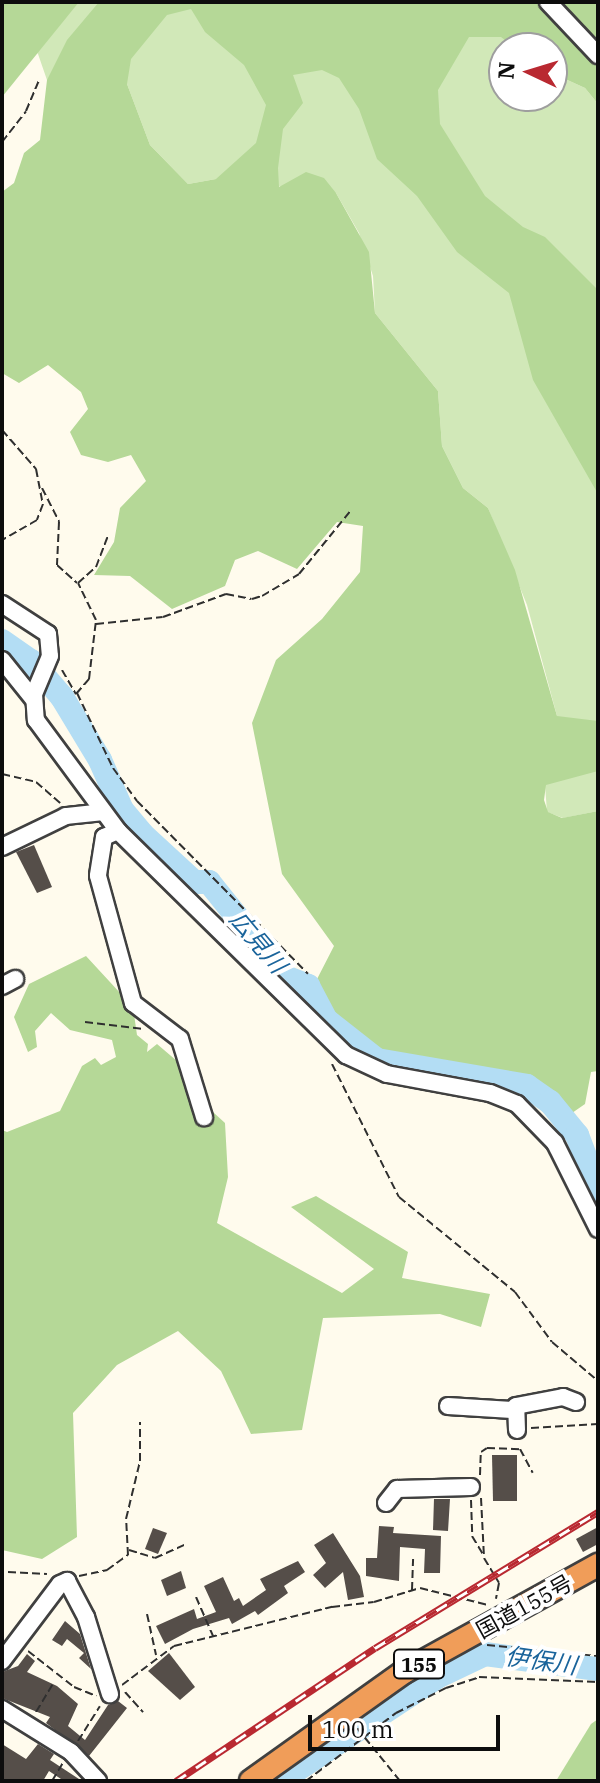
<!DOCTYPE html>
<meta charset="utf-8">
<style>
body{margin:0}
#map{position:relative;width:600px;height:1783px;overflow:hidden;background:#fffbed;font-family:"IBM Plex Serif","Noto Sans JP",serif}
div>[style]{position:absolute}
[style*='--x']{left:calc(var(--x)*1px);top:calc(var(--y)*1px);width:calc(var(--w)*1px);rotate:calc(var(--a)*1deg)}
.green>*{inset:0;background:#d1e8b8}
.forest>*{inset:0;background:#b5d897}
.river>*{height:24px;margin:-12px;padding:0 12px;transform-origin:12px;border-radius:12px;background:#b3ddf4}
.building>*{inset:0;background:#554e49}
.path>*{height:2px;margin-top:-1px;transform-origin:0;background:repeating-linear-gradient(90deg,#2f2f2f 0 8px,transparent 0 12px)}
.roads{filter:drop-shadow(2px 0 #404040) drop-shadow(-2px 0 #404040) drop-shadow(0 2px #404040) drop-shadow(0 -2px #404040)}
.minor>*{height:16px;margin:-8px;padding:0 8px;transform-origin:8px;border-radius:8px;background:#fff}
.highway>*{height:22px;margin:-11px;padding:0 11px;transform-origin:11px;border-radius:11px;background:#f09d59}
.rail>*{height:7px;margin-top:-3.5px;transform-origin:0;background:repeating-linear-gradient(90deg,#fff 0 12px,#b92931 0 24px);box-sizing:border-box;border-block:2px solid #b92931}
span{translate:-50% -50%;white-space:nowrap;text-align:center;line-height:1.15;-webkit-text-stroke:8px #fff;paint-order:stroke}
.shield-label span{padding:2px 6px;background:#fff;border:2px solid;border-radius:6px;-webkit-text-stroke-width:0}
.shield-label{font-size:20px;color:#0d0d0d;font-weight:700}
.street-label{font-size:22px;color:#0d0d0d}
.water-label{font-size:24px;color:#1a649b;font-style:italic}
.frame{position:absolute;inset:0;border:4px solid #0d0d0d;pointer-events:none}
.north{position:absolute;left:488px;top:32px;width:80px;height:80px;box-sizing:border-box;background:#fff;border:2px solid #9e9e9e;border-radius:50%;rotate:274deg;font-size:22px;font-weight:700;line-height:32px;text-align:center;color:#0d0d0d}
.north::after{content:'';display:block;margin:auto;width:28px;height:36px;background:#b92931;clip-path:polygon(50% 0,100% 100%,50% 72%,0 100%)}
.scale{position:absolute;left:308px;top:1715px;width:192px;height:36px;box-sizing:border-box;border:4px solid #0d0d0d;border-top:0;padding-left:10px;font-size:24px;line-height:28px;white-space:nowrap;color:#0d0d0d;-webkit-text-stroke:6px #fff;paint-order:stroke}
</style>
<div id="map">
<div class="green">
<div style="clip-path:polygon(2px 2px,469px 2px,515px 48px,504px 48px,504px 96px,552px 96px,552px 73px,585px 88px,598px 104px,598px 811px,563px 818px,547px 812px,545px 785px,557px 716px,527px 605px,488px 508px,463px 488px,442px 446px,438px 391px,375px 313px,373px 276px,359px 233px,336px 193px,216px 179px,188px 184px,150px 145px,127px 84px,47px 80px,38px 54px)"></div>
</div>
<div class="forest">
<div style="clip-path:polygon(2px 2px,79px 2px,2px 97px)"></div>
<div style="clip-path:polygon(evenodd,99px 2px,539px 2px,598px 62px,598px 104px,585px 88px,552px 73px,552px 48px,515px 48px,501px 37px,469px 37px,438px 90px,440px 124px,485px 196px,523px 227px,545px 237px,598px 290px,598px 494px,533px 380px,509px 293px,457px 252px,417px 196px,377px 159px,359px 109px,339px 78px,322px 70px,293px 75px,303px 103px,283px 129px,278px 168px,279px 187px,306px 172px,324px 178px,336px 193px,369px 252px,375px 313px,438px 391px,442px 446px,463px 488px,488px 508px,515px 570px,557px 716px,598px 721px,598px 771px,546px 785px,544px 800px,548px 812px,562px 818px,598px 811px,598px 1071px,591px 1072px,585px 1104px,572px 1113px,545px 1089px,521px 1079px,384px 1054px,334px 1019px,315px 983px,334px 946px,282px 874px,252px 723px,276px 660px,322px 619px,360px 572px,363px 526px,337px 522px,297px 569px,258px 551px,235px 560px,225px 586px,172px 609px,130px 576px,94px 575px,114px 542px,120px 508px,146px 481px,131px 455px,108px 462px,81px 455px,70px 432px,88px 409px,81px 392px,48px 365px,19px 383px,2px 373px,2px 192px,14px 183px,24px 153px,40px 140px,47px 80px,67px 40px,99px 2px,191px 9px,205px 32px,244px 65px,266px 105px,256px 143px,216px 179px,188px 184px,150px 145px,127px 84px,131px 59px,167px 15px,191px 9px)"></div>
<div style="clip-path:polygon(557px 2px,598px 2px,598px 46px)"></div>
<div style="clip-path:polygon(86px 956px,133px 1007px,137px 1035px,148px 1044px,147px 1052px,157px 1044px,184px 1067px,190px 1091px,225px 1123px,228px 1177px,217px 1223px,342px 1293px,374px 1269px,291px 1207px,316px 1196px,408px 1252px,402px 1278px,490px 1294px,481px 1327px,440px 1314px,323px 1318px,302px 1430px,251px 1434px,221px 1371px,178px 1331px,117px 1365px,73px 1413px,77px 1537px,42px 1559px,2px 1550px,2px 1130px,7px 1132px,60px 1111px,82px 1066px,95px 1058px,101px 1065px,116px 1057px,112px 1040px,70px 1030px,51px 1013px,35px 1031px,37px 1047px,28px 1052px,14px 1017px,29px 984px)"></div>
<div style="clip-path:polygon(598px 1719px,598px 1781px,556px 1781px,591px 1724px)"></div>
</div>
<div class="river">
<div style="--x:2;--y:641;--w:35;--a:35"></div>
<div style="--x:31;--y:661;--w:48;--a:49.3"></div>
<div style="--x:62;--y:697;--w:74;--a:58.9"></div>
<div style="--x:100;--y:760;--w:55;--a:66.3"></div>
<div style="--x:122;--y:810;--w:31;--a:50"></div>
<div style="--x:142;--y:834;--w:71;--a:42.7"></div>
<div style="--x:194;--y:882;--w:15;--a:0"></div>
<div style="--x:209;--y:882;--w:122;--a:51.3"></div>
<div style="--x:285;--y:977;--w:25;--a:21"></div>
<div style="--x:308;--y:986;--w:38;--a:62"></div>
<div style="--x:326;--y:1020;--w:65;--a:38.1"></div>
<div style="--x:377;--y:1060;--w:152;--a:9.8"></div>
<div style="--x:527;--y:1086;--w:28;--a:35"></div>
<div style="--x:550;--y:1102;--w:43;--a:50.7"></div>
<div style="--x:577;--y:1135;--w:59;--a:69.1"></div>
<div style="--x:280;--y:1781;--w:188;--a:-33.5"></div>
<div style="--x:437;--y:1677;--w:53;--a:-25.6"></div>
<div style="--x:485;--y:1654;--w:114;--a:7.6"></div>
</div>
<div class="building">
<div style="clip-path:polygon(34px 845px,52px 887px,37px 893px,16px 852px)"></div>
<div style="clip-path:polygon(492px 1455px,517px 1455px,517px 1501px,493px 1501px)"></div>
<div style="clip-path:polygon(434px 1499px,450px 1499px,448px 1531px,433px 1530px)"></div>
<div style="clip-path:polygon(379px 1526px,394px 1527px,393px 1533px,441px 1536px,440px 1573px,424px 1573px,425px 1549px,400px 1547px,399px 1581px,366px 1576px,366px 1558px,377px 1558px)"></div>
<div style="clip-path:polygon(598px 1527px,598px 1544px,583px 1552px,576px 1539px)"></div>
<div style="clip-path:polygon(153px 1528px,167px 1533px,158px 1554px,145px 1549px)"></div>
<div style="clip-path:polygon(333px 1533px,360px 1576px,364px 1597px,348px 1600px,343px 1572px,325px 1588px,313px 1575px,326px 1563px,314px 1545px)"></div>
<div style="clip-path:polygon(298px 1561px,305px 1572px,284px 1586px,288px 1593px,258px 1615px,255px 1611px,232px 1624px,229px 1618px,193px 1629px,165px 1644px,156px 1626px,194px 1609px,197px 1619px,216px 1612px,204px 1586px,223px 1577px,234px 1601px,239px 1598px,243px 1606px,266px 1590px,260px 1579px)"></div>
<div style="clip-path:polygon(181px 1571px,186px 1588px,167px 1596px,161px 1580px)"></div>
<div style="clip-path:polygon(65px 1621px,80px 1634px,91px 1669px,79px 1658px,84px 1653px,67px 1639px,62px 1646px,52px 1640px)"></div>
<div style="clip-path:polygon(169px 1653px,195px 1687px,180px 1700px,148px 1671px)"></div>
<div style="clip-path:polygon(27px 1654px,35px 1661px,27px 1672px,57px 1686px,78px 1704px,68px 1726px,85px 1740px,108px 1705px,118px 1701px,127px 1708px,89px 1756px,46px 1723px,50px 1717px,2px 1698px,2px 1672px,18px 1666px)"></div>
<div style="clip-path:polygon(2px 1744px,26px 1759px,38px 1744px,54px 1754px,50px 1760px,82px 1781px,64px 1781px,49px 1771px,43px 1781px,2px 1781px)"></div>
</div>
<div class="path">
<div style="--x:2;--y:142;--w:39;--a:-52"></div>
<div style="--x:26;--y:111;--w:34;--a:-67"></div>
<div style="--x:2;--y:430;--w:52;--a:48.9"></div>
<div style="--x:36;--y:469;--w:36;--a:79"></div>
<div style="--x:43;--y:504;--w:17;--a:111"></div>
<div style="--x:37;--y:520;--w:40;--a:150.3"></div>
<div style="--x:42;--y:488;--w:38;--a:63"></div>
<div style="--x:59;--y:522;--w:43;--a:92.7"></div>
<div style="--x:57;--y:565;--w:27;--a:42"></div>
<div style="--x:2;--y:524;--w:14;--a:86"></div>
<div style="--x:96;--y:624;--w:67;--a:-6"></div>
<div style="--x:163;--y:617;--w:67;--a:-20.1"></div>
<div style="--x:226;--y:594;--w:26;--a:11"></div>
<div style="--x:252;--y:599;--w:10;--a:-17"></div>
<div style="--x:262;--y:596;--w:43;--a:-30.7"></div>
<div style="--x:299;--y:574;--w:84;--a:-50.8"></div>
<div style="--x:62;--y:670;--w:28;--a:60"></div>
<div style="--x:76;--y:694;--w:20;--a:-49"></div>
<div style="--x:89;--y:679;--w:59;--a:-83.2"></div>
<div style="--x:96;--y:620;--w:41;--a:-115.9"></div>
<div style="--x:78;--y:583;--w:24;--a:-42"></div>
<div style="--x:96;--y:567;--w:33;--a:-69"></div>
<div style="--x:77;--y:693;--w:83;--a:64.4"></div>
<div style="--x:113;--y:768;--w:41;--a:54"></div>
<div style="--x:137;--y:801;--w:243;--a:45.3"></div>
<div style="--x:2;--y:774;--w:35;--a:13"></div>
<div style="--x:36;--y:782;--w:32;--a:41"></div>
<div style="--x:85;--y:1022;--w:59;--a:6.8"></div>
<div style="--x:332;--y:1064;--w:149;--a:63.3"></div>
<div style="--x:399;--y:1197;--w:150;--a:39.3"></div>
<div style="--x:515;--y:1292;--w:62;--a:53.5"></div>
<div style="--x:552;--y:1342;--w:60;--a:40.3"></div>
<div style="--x:531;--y:1428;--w:67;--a:-3.4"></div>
<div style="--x:480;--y:1475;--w:23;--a:-88"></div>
<div style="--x:481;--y:1452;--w:7;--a:-34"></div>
<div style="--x:487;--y:1448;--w:33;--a:2"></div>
<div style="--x:520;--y:1449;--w:27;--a:62"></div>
<div style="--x:481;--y:1498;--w:60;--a:87.1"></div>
<div style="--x:484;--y:1558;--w:29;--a:59"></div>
<div style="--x:499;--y:1583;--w:16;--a:101"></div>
<div style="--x:471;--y:1500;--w:36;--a:88"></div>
<div style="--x:472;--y:1536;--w:21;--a:59"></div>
<div style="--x:129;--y:1550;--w:27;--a:17"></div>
<div style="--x:155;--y:1558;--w:34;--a:-24"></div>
<div style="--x:8;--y:1572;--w:39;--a:3"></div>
<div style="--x:79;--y:1576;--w:29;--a:-12"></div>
<div style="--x:107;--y:1570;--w:26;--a:-36"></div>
<div style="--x:128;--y:1555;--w:36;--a:-93"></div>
<div style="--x:126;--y:1519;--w:60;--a:-76.4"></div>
<div style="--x:140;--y:1461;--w:39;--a:-90"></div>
<div style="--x:412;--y:1590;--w:31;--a:-88"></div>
<div style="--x:196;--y:1597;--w:43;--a:66.4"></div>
<div style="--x:147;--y:1614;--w:42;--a:77.6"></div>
<div style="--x:487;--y:1645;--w:112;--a:5.7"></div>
<div style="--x:28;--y:1651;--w:58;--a:38"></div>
<div style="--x:74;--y:1687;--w:24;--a:22"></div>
<div style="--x:122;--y:1685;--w:65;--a:-36.9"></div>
<div style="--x:174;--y:1646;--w:163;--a:-13.9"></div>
<div style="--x:332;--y:1607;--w:42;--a:-6.8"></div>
<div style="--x:374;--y:1602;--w:48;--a:-16.9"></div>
<div style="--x:420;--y:1588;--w:70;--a:14"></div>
<div style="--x:125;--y:1692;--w:27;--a:48"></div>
<div style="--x:36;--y:1712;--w:35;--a:-59"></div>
<div style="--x:357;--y:1728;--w:68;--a:50.9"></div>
<div style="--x:78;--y:1741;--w:41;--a:-57.8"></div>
<div style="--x:52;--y:1781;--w:21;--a:-59"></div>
<div style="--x:306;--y:1781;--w:113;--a:-37.1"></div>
<div style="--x:396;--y:1713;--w:56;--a:-26.6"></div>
<div style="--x:446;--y:1688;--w:35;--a:-18"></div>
<div style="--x:479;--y:1677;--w:119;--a:2.4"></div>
</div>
<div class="roads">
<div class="minor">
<div style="--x:548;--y:2;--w:73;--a:46.7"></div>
<div style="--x:2;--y:604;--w:55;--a:33.1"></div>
<div style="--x:48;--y:634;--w:22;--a:85"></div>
<div style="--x:50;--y:656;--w:41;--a:112.8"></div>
<div style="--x:34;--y:694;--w:26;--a:86"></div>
<div style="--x:36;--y:720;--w:138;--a:53.5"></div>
<div style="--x:118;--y:831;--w:320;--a:44.5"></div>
<div style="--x:346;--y:1055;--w:45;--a:24.9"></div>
<div style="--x:387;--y:1074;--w:105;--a:10.5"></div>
<div style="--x:490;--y:1093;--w:29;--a:22"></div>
<div style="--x:517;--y:1104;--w:54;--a:45.7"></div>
<div style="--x:555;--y:1143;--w:96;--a:63.4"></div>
<div style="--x:2;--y:660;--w:51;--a:51.3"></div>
<div style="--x:118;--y:831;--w:15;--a:157"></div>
<div style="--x:104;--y:837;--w:39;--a:99"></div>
<div style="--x:98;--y:876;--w:132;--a:74.6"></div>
<div style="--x:133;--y:1003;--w:59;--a:37.5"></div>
<div style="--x:180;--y:1039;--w:82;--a:72.9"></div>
<div style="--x:2;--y:847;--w:71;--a:-25.8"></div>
<div style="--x:66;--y:816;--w:37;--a:-6"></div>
<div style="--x:2;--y:986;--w:15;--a:-28"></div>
<div style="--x:448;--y:1406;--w:64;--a:3.6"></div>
<div style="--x:517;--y:1430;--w:24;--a:-92"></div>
<div style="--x:516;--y:1406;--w:48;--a:-10.8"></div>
<div style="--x:563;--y:1397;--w:14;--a:21"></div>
<div style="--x:386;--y:1503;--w:18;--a:-52"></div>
<div style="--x:397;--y:1489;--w:74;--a:-1.5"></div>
<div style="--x:2;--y:1661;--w:96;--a:-53"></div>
<div style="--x:60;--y:1584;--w:8;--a:-23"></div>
<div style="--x:67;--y:1581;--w:41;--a:62.2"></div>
<div style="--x:86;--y:1617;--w:81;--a:72.7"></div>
<div style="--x:2;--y:1709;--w:81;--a:31.9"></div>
<div style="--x:71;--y:1752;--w:40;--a:47"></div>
</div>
<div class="highway">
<div style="--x:251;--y:1781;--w:188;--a:-35.5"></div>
<div style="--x:404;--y:1672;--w:222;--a:-28.9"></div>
</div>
</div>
<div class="rail">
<div style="--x:176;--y:1781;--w:239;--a:-33.8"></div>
<div style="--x:375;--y:1648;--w:261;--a:-31.4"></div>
</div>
<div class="shield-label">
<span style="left:419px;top:1664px">155</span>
</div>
<div class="street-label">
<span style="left:524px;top:1606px;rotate:-29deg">国道155号</span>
</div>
<div class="water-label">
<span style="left:258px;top:942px;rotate:50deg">広見川</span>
<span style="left:541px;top:1661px;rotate:8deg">伊保川</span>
</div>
<div class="frame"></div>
<div class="north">N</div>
<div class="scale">100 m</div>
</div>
